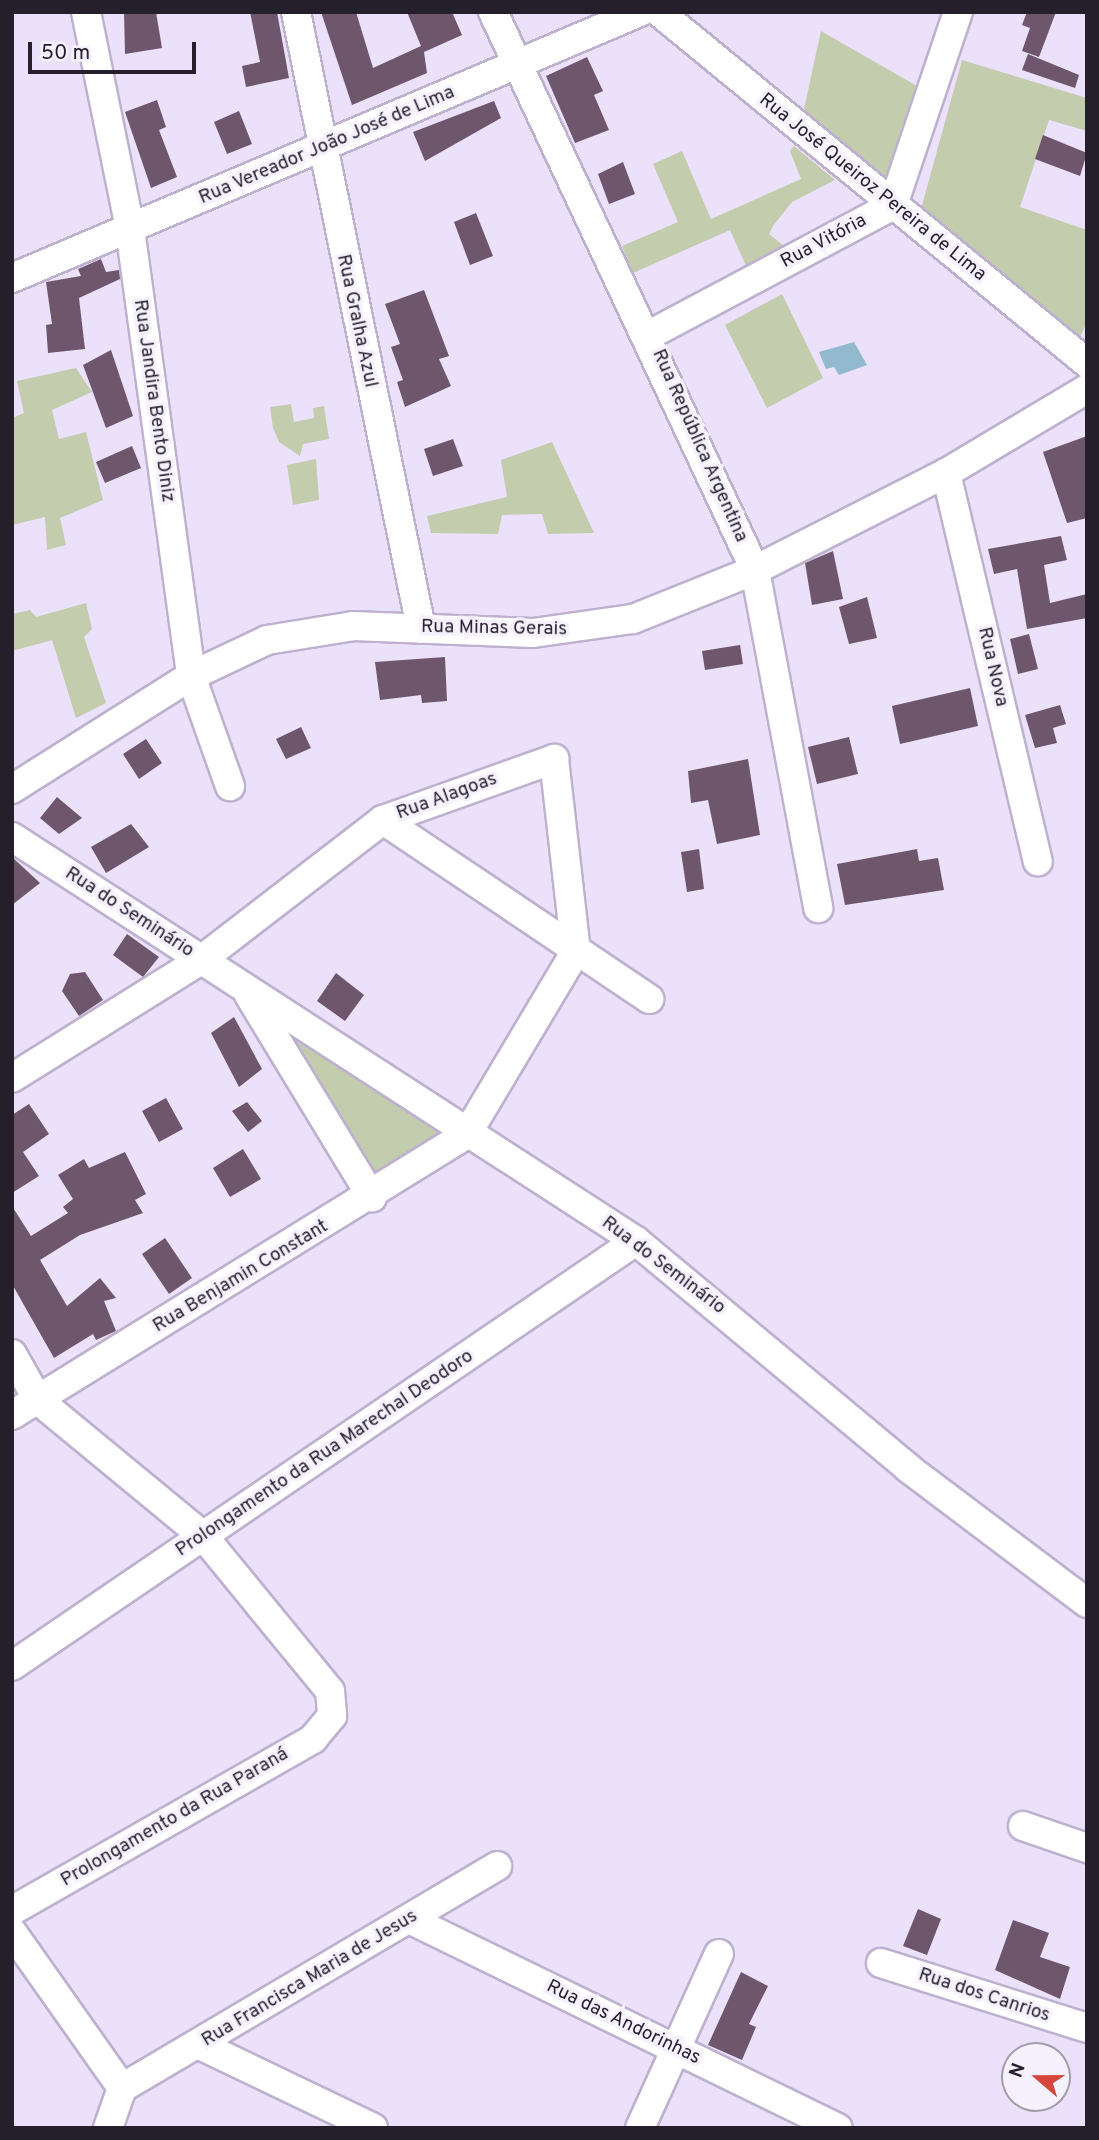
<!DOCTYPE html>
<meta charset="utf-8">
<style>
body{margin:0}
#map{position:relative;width:1099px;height:2140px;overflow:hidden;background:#ece1fa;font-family:Overpass,sans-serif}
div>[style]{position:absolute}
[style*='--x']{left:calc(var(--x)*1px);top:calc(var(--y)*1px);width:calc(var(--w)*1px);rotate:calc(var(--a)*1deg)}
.green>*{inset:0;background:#c3ccad}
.water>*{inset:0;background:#92b9ce}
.building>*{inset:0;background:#6e566c}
.roads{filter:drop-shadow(2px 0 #beb1cf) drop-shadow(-2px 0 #beb1cf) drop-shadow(0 2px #beb1cf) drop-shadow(0 -2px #beb1cf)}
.minor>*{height:28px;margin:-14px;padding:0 14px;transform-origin:14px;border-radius:14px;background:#fff}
span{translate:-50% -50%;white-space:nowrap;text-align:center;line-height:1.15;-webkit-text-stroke:7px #f6f1fe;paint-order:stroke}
.street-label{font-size:19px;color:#241f2a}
.frame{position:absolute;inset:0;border:14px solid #241f2a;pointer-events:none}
.north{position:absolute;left:1001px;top:2042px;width:70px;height:70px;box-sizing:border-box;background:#f6f1fe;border:2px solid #a29da9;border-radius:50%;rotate:290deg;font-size:19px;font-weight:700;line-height:28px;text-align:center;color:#241f2a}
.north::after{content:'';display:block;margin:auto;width:24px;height:32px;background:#d5473d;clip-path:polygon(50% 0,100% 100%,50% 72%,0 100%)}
.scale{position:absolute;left:28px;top:42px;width:168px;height:32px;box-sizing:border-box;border:4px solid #241f2a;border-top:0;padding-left:9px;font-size:21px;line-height:24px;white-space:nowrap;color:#241f2a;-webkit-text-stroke:5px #f6f1fe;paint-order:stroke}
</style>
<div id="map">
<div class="green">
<div style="clip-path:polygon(821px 31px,924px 90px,890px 187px,804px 109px)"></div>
<div style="clip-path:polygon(962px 60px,1087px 98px,1087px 131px,1049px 120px,1020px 207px,1087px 230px,1087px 322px,1080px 337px,921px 209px)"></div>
<div style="clip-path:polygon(794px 146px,835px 180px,792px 202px,773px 226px,769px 234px,789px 250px,747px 268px,730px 230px,633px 273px,622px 246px,678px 222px,653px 164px,682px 151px,711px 219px,801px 179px,790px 151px)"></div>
<div style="clip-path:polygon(782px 294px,823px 378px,767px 408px,725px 325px)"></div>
<div style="clip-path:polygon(76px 368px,92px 392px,52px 410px,59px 439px,86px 432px,103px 500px,60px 518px,66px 545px,47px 550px,45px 517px,12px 525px,12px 418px,24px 413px,17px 381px)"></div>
<div style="clip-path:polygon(291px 404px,294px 422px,314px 418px,313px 408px,324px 406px,329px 439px,303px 444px,300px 456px,279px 442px,273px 428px,270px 407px)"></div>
<div style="clip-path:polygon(552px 442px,594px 533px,548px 534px,542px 514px,502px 515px,498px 534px,431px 533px,427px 516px,507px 497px,501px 460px)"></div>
<div style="clip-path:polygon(316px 459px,319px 500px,293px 505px,287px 465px)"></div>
<div style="clip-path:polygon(86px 603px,92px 629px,84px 637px,106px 703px,76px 718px,52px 640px,12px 651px,12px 614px,30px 610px,36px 617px)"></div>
<div style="clip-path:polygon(285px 1021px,452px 1130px,373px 1178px,280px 1035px)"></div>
</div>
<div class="water">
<div style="clip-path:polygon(854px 342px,867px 365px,839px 375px,834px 367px,826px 369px,819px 352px)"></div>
</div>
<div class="building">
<div style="clip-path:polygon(124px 12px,156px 12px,162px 48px,125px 54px)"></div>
<div style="clip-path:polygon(250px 12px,277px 12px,289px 78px,246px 87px,242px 66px,260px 62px)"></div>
<div style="clip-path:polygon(321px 12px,356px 12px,373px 68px,421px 46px,407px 12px,452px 12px,462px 35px,424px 52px,427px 73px,352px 105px)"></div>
<div style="clip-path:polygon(1027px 12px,1056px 12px,1039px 57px,1022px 51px,1030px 28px,1022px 25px)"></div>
<div style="clip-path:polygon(1028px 54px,1079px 75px,1075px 88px,1022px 70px)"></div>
<div style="clip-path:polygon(587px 57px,603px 91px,594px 95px,609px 130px,575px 143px,546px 76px)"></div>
<div style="clip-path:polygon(157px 100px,166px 127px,159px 130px,177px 177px,151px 188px,125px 112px)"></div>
<div style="clip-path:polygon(494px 101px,501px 118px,425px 161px,413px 132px)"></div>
<div style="clip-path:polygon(239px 111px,252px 144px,227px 154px,214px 122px)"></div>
<div style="clip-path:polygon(1043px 135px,1087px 153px,1080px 176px,1035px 159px)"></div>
<div style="clip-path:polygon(623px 162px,635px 194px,609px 204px,598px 174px)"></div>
<div style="clip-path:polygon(476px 213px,493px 256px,470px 265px,454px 222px)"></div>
<div style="clip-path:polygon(101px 259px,106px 272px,119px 270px,120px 279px,79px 298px,85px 349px,48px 353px,46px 325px,52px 324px,46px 282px,81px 276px,78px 269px)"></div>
<div style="clip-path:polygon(424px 290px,449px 356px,439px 359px,451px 386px,405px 407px,397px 382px,403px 380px,391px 347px,400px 344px,385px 304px)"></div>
<div style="clip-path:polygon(111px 350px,133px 416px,106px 428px,83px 365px)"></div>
<div style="clip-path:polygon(1087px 436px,1087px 518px,1067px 523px,1043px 452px)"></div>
<div style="clip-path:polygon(453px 439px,463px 466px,433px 476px,424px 449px)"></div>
<div style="clip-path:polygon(132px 446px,141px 468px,105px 483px,96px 462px)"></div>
<div style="clip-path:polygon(1061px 536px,1067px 560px,1044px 565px,1050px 603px,1087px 594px,1087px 618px,1027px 629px,1017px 569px,994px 574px,988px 549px)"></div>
<div style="clip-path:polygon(833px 551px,843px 599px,812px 605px,805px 563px)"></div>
<div style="clip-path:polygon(867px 597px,877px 638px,849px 644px,839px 607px)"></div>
<div style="clip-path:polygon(1029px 634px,1038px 669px,1018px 674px,1010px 639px)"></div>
<div style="clip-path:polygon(740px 645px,743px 664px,705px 670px,702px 651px)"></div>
<div style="clip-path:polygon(445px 657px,447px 701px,422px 703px,421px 695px,380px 700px,375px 662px)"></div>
<div style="clip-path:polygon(970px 688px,978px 726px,900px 744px,892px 706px)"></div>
<div style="clip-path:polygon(1060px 705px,1066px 724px,1053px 728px,1057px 743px,1035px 748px,1025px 715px)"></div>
<div style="clip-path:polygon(301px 727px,311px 748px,286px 759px,276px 739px)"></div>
<div style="clip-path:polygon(849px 737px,858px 774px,817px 784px,808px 747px)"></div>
<div style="clip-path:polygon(146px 739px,162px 763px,139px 779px,123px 754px)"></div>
<div style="clip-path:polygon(748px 759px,760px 835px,717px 844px,708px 800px,691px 803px,688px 771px)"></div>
<div style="clip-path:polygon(57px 797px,82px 818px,59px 834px,40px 818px)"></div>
<div style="clip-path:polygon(131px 824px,149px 847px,106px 873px,91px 847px)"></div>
<div style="clip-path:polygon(699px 849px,704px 889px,687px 892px,681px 852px)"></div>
<div style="clip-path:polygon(917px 849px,919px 861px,938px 858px,944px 890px,845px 905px,837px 864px)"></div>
<div style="clip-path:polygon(12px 857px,40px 883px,12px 905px)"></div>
<div style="clip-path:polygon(127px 934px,159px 957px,143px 977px,113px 955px)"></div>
<div style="clip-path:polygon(85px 972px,103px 1000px,79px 1016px,62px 991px,70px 974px)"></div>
<div style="clip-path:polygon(336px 973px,364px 995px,345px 1021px,317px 1001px)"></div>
<div style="clip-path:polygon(234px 1017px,262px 1069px,239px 1087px,211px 1033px)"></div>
<div style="clip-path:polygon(166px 1098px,183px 1129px,159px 1142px,142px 1111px)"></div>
<div style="clip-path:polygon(247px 1102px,262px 1121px,248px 1132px,232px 1111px)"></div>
<div style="clip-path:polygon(29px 1104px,49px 1134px,23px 1152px,39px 1176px,12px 1193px,12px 1115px)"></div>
<div style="clip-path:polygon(243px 1149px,261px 1179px,230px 1197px,213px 1168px)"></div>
<div style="clip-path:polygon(125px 1152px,146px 1194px,135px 1200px,143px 1213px,80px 1235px,40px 1260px,67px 1306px,100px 1278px,116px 1298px,104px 1301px,116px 1331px,96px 1340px,93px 1334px,54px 1358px,12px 1284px,12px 1206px,31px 1236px,68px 1213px,63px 1207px,73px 1199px,58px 1175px,84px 1159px,89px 1168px)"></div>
<div style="clip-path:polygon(165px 1238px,192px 1278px,169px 1294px,142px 1254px)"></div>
<div style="clip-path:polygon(918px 1909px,941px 1919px,927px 1955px,903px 1946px)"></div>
<div style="clip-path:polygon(1013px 1920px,1049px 1933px,1040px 1957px,1070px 1967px,1060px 1999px,995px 1970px)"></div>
<div style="clip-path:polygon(741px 1972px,768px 1986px,749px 2024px,756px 2027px,742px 2060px,708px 2045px)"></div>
</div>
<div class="roads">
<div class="minor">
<div style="--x:86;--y:12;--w:221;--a:78.5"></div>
<div style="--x:130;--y:229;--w:451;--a:82.2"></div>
<div style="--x:191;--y:676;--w:117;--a:70.5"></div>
<div style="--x:296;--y:12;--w:629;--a:78.53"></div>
<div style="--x:493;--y:12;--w:616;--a:64.85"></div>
<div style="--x:755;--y:570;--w:344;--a:79.4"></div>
<div style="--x:659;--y:12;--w:554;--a:39.35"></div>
<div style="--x:12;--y:278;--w:682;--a:-22.96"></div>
<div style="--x:649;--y:335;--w:276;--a:-28"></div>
<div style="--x:893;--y:205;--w:204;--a:-71.4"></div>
<div style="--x:946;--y:473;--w:399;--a:76.7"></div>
<div style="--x:12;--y:789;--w:212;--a:-32.3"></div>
<div style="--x:191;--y:676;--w:84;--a:-25.3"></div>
<div style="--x:267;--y:640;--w:87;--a:-9.2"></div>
<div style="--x:353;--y:626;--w:180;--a:2.2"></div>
<div style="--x:533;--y:633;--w:101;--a:-8"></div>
<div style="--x:633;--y:619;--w:131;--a:-21.9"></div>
<div style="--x:755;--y:570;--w:214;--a:-26.9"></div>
<div style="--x:946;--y:473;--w:164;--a:-30.8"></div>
<div style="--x:383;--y:820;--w:321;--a:33.9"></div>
<div style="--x:12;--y:837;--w:743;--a:32.92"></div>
<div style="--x:636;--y:1241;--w:354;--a:39.8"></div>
<div style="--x:908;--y:1468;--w:224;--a:37"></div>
<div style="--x:249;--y:995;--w:237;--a:58.7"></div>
<div style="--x:12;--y:1078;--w:223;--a:-32"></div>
<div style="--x:201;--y:960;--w:230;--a:-37.6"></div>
<div style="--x:383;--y:820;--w:182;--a:-19.6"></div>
<div style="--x:554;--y:759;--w:193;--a:83.5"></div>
<div style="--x:576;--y:951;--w:213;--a:120.8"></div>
<div style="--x:467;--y:1134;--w:535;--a:148.3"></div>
<div style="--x:12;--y:1354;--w:53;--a:60.5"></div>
<div style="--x:38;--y:1400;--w:215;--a:39.5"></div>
<div style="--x:204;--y:1537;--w:199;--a:50.7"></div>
<div style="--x:330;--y:1691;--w:25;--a:85"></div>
<div style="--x:332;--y:1716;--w:30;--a:130"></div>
<div style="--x:313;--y:1739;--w:347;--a:150.3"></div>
<div style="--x:12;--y:1666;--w:755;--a:-34.26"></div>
<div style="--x:1023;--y:1826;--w:68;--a:19"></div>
<div style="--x:409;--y:1919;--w:477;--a:26"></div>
<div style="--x:12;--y:1932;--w:191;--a:54.8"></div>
<div style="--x:881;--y:1963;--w:216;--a:17.5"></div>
<div style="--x:200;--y:2045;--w:192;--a:25.6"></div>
<div style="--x:122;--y:2088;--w:436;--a:-30.6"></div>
<div style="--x:108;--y:2128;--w:42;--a:-70.7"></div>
<div style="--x:640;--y:2128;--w:191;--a:-65.6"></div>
</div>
</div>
<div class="street-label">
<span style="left:327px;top:146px;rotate:-23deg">Rua Vereador João José de Lima</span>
<span style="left:872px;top:188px;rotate:39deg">Rua José Queiroz Pereira de Lima</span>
<span style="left:824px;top:242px;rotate:-28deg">Rua Vitória</span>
<span style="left:356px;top:321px;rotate:78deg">Rua Gralha Azul</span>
<span style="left:153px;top:401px;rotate:82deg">Rua Jandira Bento Diniz</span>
<span style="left:699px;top:446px;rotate:66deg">Rua República Argentina</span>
<span style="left:494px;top:629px;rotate:1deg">Rua Minas Gerais</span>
<span style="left:992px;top:667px;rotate:77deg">Rua Nova</span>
<span style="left:447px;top:797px;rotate:-20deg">Rua Alagoas</span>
<span style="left:129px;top:913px;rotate:33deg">Rua do Seminário</span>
<span style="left:663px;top:1266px;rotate:37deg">Rua do Seminário</span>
<span style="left:241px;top:1277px;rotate:-31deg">Rua Benjamin Constant</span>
<span style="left:325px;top:1454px;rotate:-34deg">Prolongamento da Rua Marechal Deodoro</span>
<span style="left:175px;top:1818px;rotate:-30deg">Prolongamento da Rua Paraná</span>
<span style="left:310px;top:1979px;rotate:-31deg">Rua Francisca Maria de Jesus</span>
<span style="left:984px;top:1996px;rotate:18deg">Rua dos Canrios</span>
<span style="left:623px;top:2023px;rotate:26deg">Rua das Andorinhas</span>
</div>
<div class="frame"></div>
<div class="north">N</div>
<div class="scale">50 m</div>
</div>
